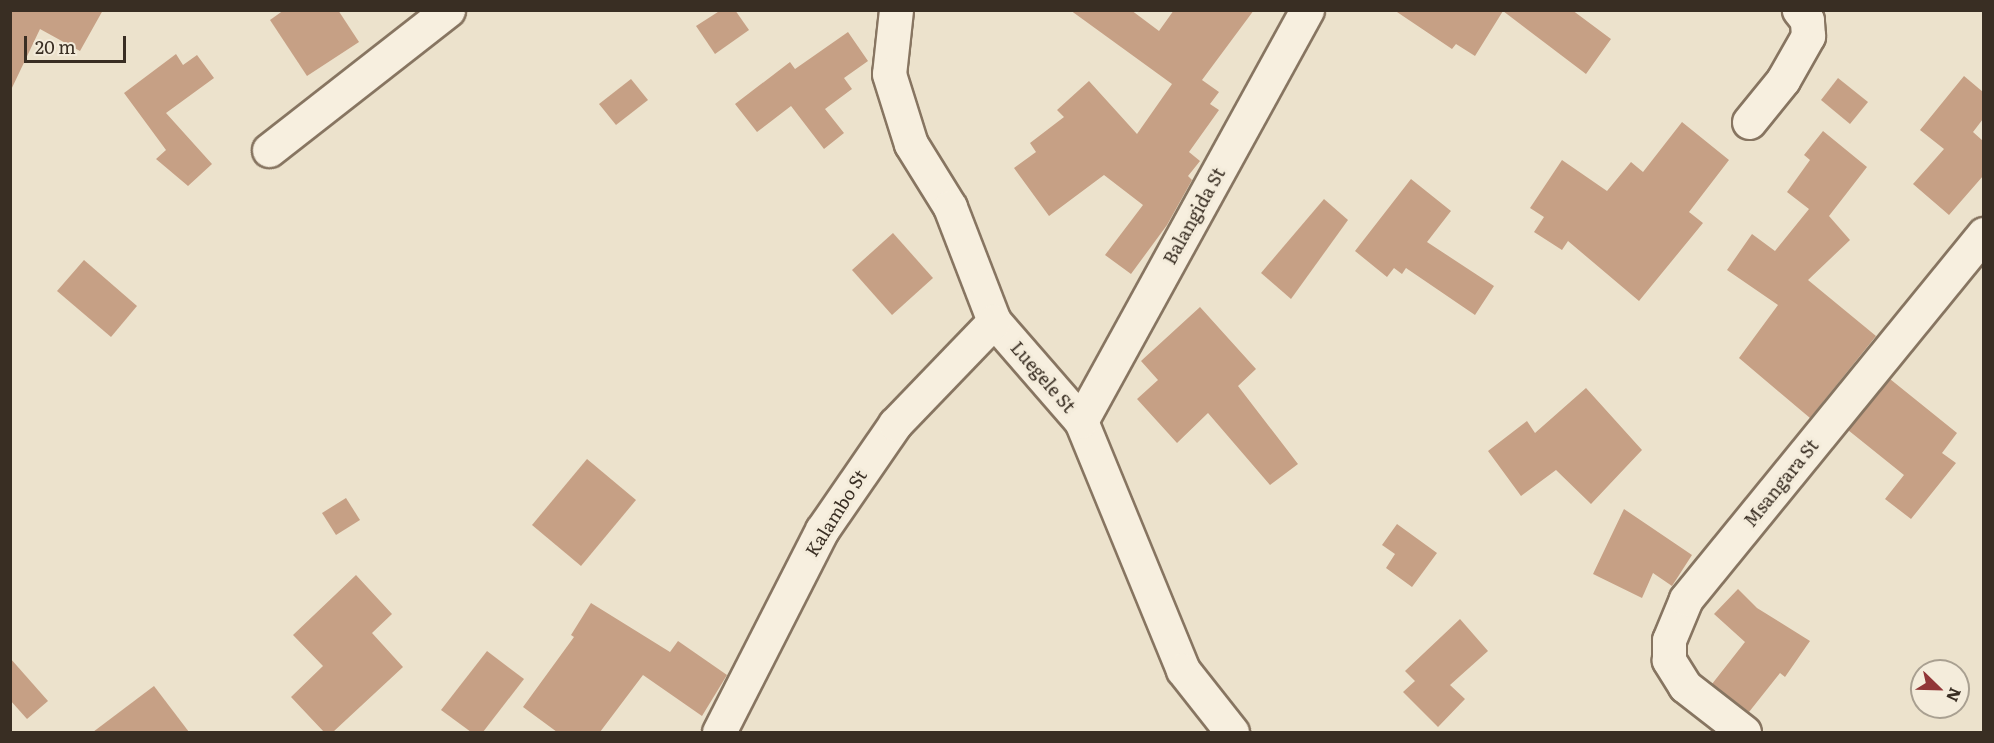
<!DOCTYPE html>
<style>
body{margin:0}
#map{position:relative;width:1994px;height:743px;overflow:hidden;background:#ece2cc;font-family:Literata,serif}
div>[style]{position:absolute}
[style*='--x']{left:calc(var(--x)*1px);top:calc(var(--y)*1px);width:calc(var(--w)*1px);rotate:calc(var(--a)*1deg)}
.building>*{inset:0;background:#c6a085}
.roads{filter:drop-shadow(2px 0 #877561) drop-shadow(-2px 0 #877561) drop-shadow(0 2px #877561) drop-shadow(0 -2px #877561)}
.street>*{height:33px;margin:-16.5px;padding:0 16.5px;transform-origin:16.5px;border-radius:16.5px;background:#f7efdf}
span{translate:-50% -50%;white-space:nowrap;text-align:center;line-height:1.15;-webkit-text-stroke:6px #f4ecdb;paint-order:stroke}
.street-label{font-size:18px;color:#392e23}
.frame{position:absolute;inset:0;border:12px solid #392e23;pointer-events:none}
.north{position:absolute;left:1910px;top:659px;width:60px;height:60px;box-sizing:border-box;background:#f4ecdb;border:2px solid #a9a091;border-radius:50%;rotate:113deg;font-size:16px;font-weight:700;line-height:24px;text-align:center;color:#392e23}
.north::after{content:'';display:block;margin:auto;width:21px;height:27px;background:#913637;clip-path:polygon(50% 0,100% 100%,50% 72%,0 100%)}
.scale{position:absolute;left:24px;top:36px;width:102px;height:27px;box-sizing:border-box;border:3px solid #392e23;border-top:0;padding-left:8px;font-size:18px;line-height:21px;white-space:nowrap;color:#392e23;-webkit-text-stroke:4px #f4ecdb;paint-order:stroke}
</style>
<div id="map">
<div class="building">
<div style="clip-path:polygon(10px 10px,103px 10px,80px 51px,40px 29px,10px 92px)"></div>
<div style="clip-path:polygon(284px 10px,338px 10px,359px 42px,307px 76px,270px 20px)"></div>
<div style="clip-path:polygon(721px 10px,735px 10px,749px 30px,715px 54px,696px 26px)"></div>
<div style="clip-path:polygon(1070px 10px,1131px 10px,1159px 31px,1174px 10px,1254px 10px,1202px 80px,1219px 92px,1210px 104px,1219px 110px,1189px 152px,1200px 161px,1188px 176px,1192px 180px,1167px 225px,1131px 274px,1105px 255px,1143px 205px,1104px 175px,1049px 216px,1014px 168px,1036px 152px,1030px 143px,1064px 117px,1057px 110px,1089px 81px,1137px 134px,1172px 84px)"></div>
<div style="clip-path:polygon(1394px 10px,1572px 10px,1611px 39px,1586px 74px,1503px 11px,1475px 56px,1456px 44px,1452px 49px)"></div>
<div style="clip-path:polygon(848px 32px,868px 61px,844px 78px,852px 89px,825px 109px,844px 133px,824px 149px,791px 106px,757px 132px,735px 104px,790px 62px,795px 69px)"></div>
<div style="clip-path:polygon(176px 54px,183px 65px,197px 55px,214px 78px,166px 113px,212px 164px,188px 186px,156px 159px,166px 150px,124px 93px)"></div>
<div style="clip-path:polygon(1964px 76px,1983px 92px,1983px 119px,1973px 132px,1983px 141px,1983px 176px,1949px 215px,1913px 184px,1944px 149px,1920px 130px)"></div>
<div style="clip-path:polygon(1838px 78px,1868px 102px,1850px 124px,1821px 100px)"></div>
<div style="clip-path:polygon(631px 79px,648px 100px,616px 125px,599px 104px)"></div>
<div style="clip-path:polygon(1682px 122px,1729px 160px,1689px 212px,1703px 223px,1639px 301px,1568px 241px,1562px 250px,1534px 232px,1544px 217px,1530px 208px,1562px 160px,1607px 191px,1631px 162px,1643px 172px)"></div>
<div style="clip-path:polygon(1823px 131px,1867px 167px,1829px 216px,1850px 240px,1808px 280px,1876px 336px,1810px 418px,1739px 358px,1778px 305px,1727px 270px,1752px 234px,1775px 251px,1809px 209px,1787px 192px,1810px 160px,1804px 155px)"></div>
<div style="clip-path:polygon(1411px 179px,1451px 211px,1427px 242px,1494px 286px,1475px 315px,1406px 268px,1402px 274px,1394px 268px,1387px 277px,1355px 251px)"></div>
<div style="clip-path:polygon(1324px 199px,1348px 220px,1291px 299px,1261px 273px)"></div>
<div style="clip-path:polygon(893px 233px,933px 278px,892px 315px,852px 270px)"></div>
<div style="clip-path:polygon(84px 260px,137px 306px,111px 337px,57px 291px)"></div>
<div style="clip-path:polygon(1200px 307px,1256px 369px,1238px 386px,1298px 464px,1270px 485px,1208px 413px,1177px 443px,1137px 399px,1158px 380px,1141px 361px)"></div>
<div style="clip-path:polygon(1890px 379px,1957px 433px,1942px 453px,1956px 463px,1911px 519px,1885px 499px,1904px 475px,1848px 430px)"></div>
<div style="clip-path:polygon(1586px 388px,1642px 450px,1591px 504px,1556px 470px,1521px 496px,1488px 451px,1527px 421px,1535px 433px)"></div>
<div style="clip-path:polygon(587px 459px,636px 500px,581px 566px,532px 525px)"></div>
<div style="clip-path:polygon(346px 498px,360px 520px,336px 535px,322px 513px)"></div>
<div style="clip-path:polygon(1624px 509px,1692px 555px,1672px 586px,1653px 573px,1642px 598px,1593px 574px)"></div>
<div style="clip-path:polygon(1397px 524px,1437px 553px,1412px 587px,1386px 568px,1395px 554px,1382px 545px)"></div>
<div style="clip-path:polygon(356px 575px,392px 614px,372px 633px,403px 667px,333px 732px,324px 732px,291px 697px,323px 666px,293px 635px)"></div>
<div style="clip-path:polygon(1738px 589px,1757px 608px,1810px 641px,1785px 677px,1780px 673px,1749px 712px,1712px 684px,1745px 642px,1714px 614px)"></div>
<div style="clip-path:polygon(591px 603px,670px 652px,678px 641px,727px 675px,702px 716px,643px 675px,600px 732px,557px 732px,523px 707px,574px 637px,571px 635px)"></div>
<div style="clip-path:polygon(1460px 619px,1488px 651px,1450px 685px,1465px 699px,1438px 727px,1403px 692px,1415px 681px,1405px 671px)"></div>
<div style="clip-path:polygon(487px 651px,524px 679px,483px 732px,471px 732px,441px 710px)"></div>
<div style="clip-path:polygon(10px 658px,48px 701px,27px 719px,10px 700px)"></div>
<div style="clip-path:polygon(154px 686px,189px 732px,93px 732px)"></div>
</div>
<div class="roads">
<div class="street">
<div style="--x:896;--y:10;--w:64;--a:96.2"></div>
<div style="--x:889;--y:74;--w:73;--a:72.6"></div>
<div style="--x:911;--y:144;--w:74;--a:58.2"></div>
<div style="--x:950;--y:207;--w:122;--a:68.9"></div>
<div style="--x:994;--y:321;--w:133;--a:49"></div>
<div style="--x:1081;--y:421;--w:269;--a:67.7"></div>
<div style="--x:1183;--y:670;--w:79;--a:51.7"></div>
<div style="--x:1749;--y:122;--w:54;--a:-51"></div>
<div style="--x:1783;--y:80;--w:51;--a:-60.4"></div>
<div style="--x:1808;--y:36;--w:16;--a:-94"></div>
<div style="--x:1807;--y:20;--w:13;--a:-129"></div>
<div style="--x:269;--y:150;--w:227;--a:-38"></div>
<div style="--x:1081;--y:421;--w:469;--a:-61.2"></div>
<div style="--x:719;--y:732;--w:227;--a:-63"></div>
<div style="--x:822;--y:530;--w:129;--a:-55.4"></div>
<div style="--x:895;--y:424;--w:143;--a:-46.1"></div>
<div style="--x:1744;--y:732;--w:75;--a:-142.1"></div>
<div style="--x:1685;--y:686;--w:31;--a:-122"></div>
<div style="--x:1669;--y:660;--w:20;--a:-90"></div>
<div style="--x:1669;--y:640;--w:44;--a:-67.5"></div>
<div style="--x:1686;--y:599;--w:471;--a:-50.8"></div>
</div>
</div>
<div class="street-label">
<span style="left:1194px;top:216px;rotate:-61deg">Balangida St</span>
<span style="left:1043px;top:377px;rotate:49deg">Luegele St</span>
<span style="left:1781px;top:483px;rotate:-51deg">Msangara St</span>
<span style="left:836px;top:513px;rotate:-58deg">Kalambo St</span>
</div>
<div class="frame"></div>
<div class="north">N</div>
<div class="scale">20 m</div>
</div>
